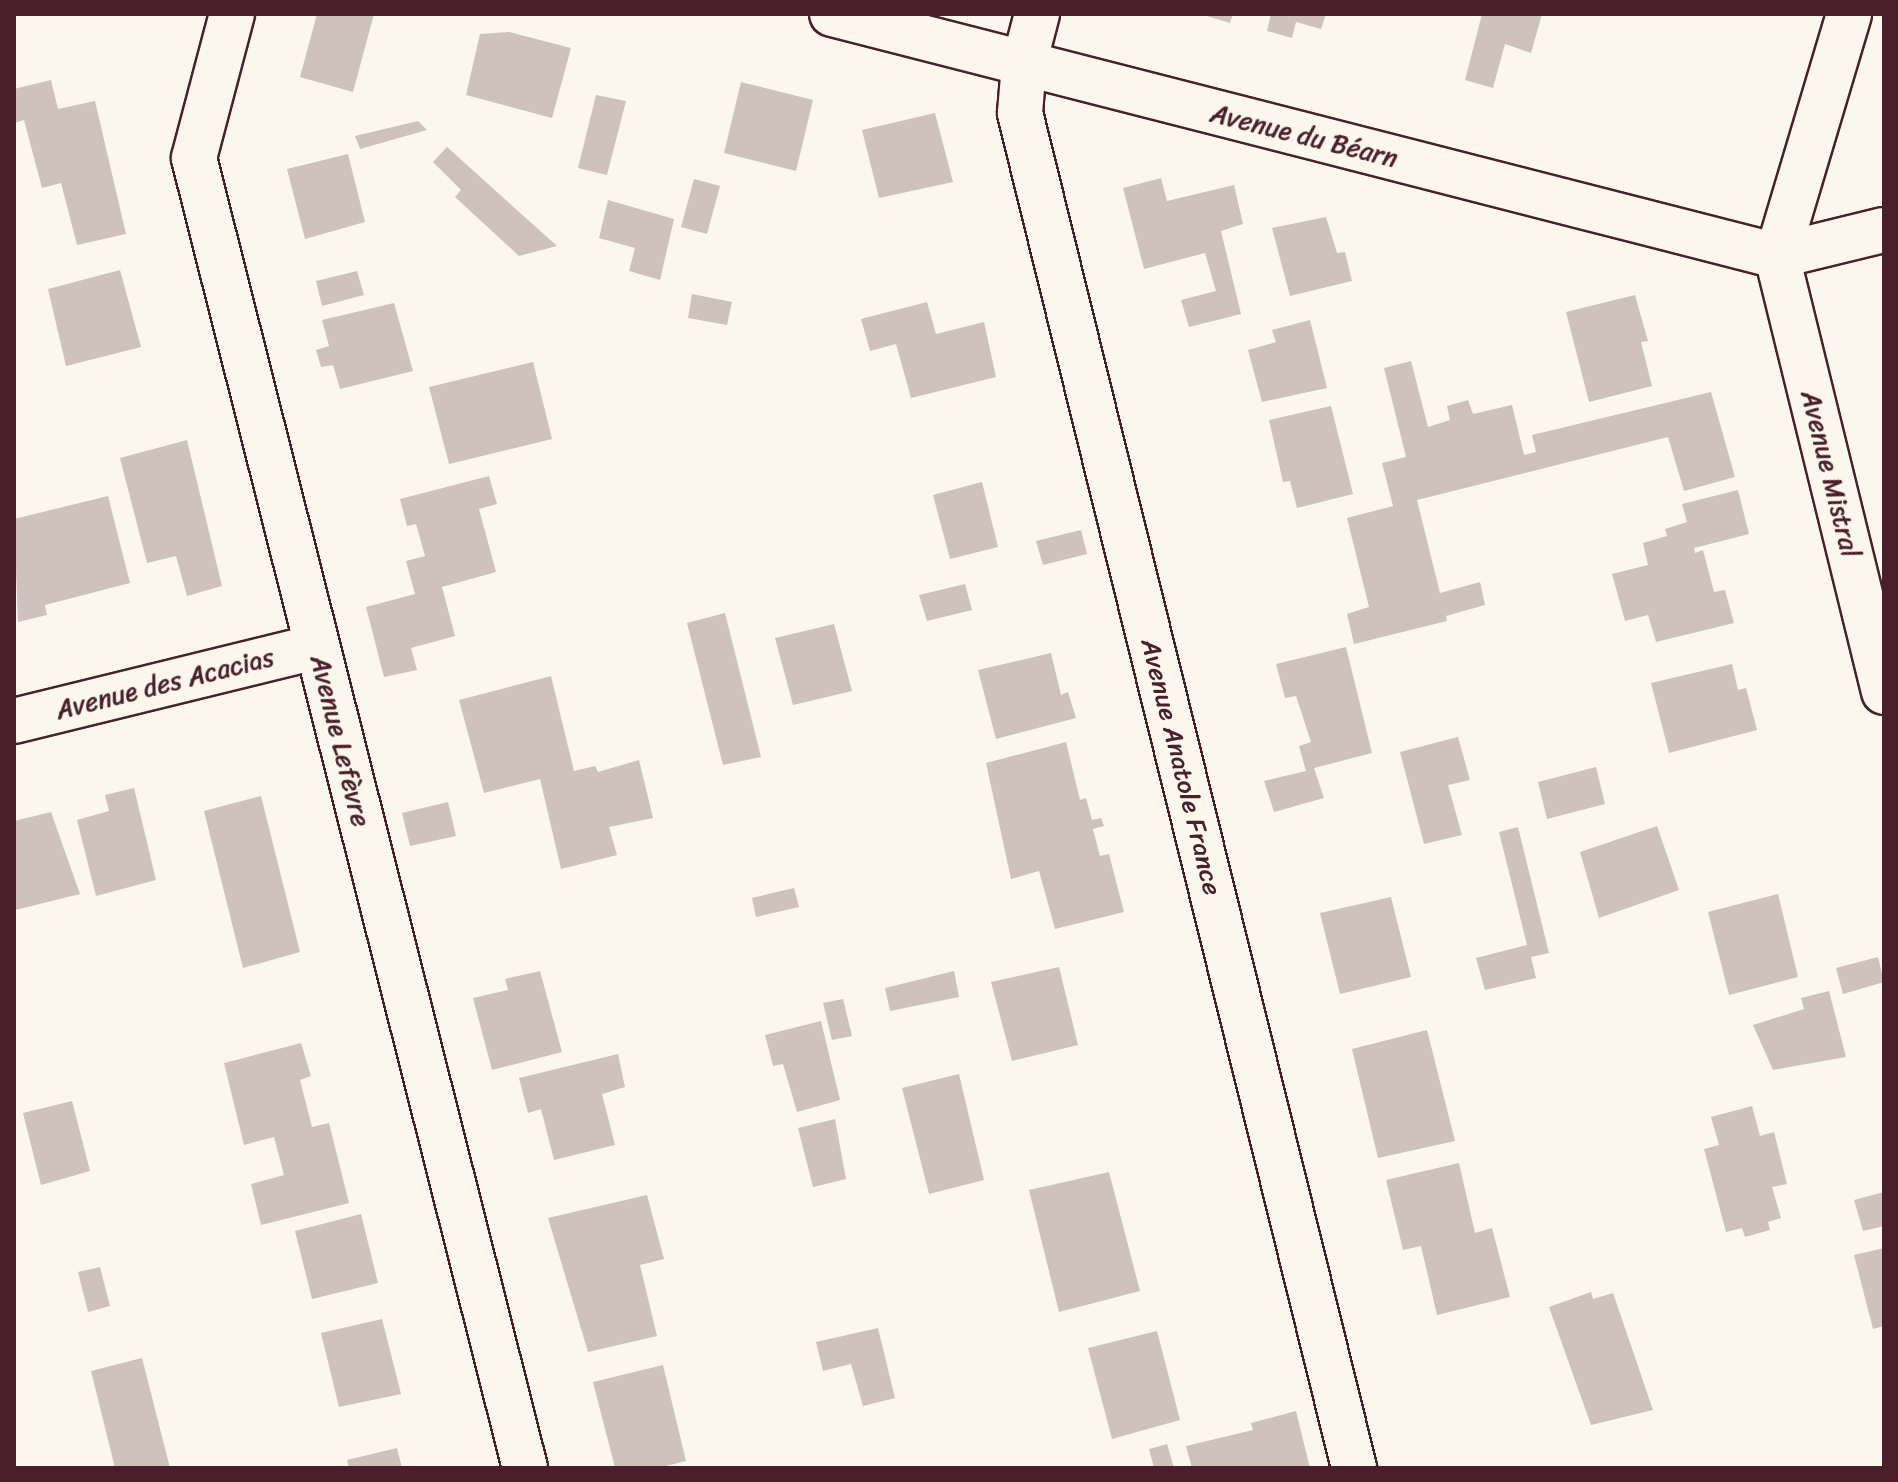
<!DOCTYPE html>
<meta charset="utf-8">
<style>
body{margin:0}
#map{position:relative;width:1898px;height:1482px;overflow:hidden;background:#fbf7ec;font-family:Sriracha,sans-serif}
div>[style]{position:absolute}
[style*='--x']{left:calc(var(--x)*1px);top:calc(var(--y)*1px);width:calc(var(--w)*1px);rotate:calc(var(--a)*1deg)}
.building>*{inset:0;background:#cfc2bc}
.roads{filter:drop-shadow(2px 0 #4a1f2b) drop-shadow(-2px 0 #4a1f2b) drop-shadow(0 2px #4a1f2b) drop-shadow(0 -2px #4a1f2b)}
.minor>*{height:44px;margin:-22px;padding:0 22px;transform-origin:22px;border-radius:22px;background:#fbf7ec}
span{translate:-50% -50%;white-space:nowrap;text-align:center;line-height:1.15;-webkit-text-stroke:6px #fbf7ec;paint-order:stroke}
.street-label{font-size:26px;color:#4a1f2b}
.frame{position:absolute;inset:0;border:16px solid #4a1f2b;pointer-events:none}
</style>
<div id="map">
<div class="building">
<div style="clip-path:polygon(317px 14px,374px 14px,353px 92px,300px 77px)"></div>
<div style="clip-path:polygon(1200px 14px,1233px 14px,1230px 23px)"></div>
<div style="clip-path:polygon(1271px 14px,1326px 14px,1321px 29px,1296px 22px,1292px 38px,1267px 31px)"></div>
<div style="clip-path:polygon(1482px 14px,1542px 14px,1531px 53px,1505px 44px,1493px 88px,1465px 80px)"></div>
<div style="clip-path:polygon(509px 32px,571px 48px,552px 118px,466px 95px,480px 34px)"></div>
<div style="clip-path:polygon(51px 80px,58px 109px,95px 101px,126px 234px,77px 245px,61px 183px,42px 188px,24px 120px,14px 123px,14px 89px)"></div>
<div style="clip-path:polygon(741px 82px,813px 100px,796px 171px,724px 153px)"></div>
<div style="clip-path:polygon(596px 95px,626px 101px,607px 175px,578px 168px)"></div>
<div style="clip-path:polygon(935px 113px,953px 182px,879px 198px,862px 130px)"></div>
<div style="clip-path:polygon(418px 121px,427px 130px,360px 149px,355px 136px)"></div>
<div style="clip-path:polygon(447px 147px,557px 246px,519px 256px,455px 197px,461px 190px,433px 162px)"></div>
<div style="clip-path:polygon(348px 154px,365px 222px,305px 239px,287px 169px)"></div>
<div style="clip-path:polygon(1161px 178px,1167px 201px,1234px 185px,1243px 224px,1221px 231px,1241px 314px,1189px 327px,1181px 300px,1216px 291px,1205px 253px,1144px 269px,1123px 188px)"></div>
<div style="clip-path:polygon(694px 179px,720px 186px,707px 234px,681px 227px)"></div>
<div style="clip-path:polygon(608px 200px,674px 219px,660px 280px,629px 271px,635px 248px,599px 238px)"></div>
<div style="clip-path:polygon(1326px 217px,1337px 253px,1345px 252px,1352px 281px,1290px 296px,1272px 228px)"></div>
<div style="clip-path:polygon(120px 270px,141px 347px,66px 366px,48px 289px)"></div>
<div style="clip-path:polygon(357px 271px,364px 295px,322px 306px,316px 281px)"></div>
<div style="clip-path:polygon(692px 294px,732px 302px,727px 325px,688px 318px)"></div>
<div style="clip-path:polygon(1635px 295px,1648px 341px,1641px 342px,1652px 386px,1589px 402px,1566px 312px)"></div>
<div style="clip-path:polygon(927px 302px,936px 334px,984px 322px,996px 377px,911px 398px,896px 344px,870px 351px,861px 319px)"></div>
<div style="clip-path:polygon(394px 303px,413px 371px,340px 389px,333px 365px,321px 367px,316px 350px,329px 346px,322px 320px)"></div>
<div style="clip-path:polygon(1310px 320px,1327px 388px,1262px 402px,1248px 350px,1276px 342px,1272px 330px)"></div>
<div style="clip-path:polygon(1411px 361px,1428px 427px,1450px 420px,1447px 406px,1468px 400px,1473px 414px,1512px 405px,1524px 455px,1536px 452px,1532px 435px,1711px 392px,1735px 477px,1684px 491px,1668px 437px,1417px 500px,1440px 593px,1480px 582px,1485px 605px,1446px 616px,1447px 621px,1354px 644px,1347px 614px,1369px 607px,1347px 518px,1393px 506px,1382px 463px,1406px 457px,1384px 368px)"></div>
<div style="clip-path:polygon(533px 362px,552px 439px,449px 464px,429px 387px)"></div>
<div style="clip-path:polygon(1331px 406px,1353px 494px,1297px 508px,1290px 481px,1283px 482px,1269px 420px)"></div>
<div style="clip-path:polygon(187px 440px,222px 586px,187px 596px,176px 556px,147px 563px,120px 458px)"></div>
<div style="clip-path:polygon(489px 476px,497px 504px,479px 509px,496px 572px,442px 587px,455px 636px,411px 648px,417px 670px,384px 677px,366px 607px,415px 594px,406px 561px,425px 556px,416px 524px,407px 526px,400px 499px)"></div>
<div style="clip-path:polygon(982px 482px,998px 547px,950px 559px,933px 495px)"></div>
<div style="clip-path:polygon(1738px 490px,1749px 534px,1694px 548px,1695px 553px,1703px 550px,1714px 592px,1725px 590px,1734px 623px,1656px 642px,1648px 615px,1625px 621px,1612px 574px,1648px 565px,1643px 543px,1667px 536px,1665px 529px,1687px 522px,1682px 504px)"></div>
<div style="clip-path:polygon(108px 496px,130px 583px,45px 605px,47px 615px,18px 622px,14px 519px)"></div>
<div style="clip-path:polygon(1081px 530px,1087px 554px,1043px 565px,1036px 541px)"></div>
<div style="clip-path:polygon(965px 584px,972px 610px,927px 621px,919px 595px)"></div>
<div style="clip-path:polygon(725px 613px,761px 757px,723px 765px,687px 623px)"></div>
<div style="clip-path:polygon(834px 624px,852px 691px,793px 705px,775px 638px)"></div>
<div style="clip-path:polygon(1346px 647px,1372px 753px,1314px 768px,1324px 798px,1274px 812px,1264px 781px,1306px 771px,1299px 746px,1311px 742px,1296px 696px,1285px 698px,1276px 664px)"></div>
<div style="clip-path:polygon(1051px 653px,1061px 695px,1068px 692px,1076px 718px,996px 739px,978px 670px)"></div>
<div style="clip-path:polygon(1732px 664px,1738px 690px,1746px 688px,1757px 730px,1669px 753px,1651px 683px)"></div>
<div style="clip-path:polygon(551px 676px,574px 771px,595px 766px,598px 772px,639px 760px,653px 818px,609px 827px,617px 855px,561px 869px,540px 779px,484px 793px,459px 700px)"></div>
<div style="clip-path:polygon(1458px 737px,1470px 780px,1448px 785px,1462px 835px,1424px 844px,1400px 752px)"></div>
<div style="clip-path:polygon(1066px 742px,1080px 800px,1086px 798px,1092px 820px,1101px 818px,1104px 826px,1093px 829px,1100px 856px,1109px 854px,1124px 912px,1055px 929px,1039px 871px,1011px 879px,986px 763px)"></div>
<div style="clip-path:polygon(1596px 767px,1605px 804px,1547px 819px,1538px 782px)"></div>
<div style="clip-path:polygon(134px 788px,156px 880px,96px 896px,77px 820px,109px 811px,105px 795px)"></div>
<div style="clip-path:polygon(261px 796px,300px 952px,243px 968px,204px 811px)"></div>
<div style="clip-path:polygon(448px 802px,456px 836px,410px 846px,402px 813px)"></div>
<div style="clip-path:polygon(51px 812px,80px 894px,15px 910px,14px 821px)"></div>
<div style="clip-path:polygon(1657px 826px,1679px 890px,1599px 918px,1580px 852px)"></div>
<div style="clip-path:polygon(1518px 827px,1549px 953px,1531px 957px,1536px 978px,1485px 990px,1476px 958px,1527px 945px,1499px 832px)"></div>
<div style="clip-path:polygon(794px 888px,799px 907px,756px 917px,752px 898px)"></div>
<div style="clip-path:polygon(1778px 894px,1798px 977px,1729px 995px,1708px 912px)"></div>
<div style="clip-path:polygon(1391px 897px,1411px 977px,1340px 994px,1320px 913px)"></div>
<div style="clip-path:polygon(1878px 957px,1884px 982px,1843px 994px,1836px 968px)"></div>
<div style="clip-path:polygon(1059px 967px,1078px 1045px,1012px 1061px,991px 982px)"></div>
<div style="clip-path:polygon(540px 971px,562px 1052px,492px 1070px,473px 998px,508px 990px,505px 979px)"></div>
<div style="clip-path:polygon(954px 971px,959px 997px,890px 1011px,885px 988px)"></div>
<div style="clip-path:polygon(1829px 991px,1846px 1057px,1773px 1070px,1753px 1025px,1804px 1009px,1801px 998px)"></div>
<div style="clip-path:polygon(843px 999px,852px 1036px,832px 1040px,823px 1003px)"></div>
<div style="clip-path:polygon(821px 1021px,840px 1100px,797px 1112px,783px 1064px,773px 1066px,765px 1035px)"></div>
<div style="clip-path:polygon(1427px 1030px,1455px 1141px,1378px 1158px,1352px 1049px)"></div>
<div style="clip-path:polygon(301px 1043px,311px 1076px,300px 1080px,312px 1127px,329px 1123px,349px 1203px,261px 1225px,251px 1184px,284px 1175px,274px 1137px,244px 1145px,224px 1063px)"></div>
<div style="clip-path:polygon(618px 1054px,625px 1087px,602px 1094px,615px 1145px,554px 1160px,541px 1109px,528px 1113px,519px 1078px)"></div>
<div style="clip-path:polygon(959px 1074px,984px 1180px,929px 1194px,902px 1088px)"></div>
<div style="clip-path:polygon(72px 1101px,90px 1171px,41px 1185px,23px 1113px)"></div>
<div style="clip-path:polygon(1752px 1106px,1760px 1136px,1774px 1132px,1787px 1184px,1772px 1187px,1781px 1218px,1768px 1222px,1770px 1230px,1745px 1237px,1742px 1228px,1726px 1232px,1704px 1149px,1719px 1145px,1711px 1117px)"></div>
<div style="clip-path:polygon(835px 1119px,846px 1179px,813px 1187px,798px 1128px)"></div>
<div style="clip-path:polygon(1459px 1163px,1475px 1233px,1492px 1228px,1510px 1297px,1437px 1315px,1421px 1246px,1403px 1250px,1386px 1180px)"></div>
<div style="clip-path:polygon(1109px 1172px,1140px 1291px,1059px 1312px,1029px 1190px)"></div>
<div style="clip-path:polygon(1884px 1192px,1884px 1226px,1863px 1231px,1854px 1200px)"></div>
<div style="clip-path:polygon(647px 1195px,664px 1259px,640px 1265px,657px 1336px,588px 1352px,548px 1218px)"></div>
<div style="clip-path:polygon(361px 1214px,378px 1283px,312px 1299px,295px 1231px)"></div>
<div style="clip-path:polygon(1884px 1248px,1884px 1326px,1873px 1329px,1854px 1255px)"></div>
<div style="clip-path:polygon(100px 1267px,110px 1306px,88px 1312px,78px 1272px)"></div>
<div style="clip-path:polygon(1591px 1292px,1593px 1299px,1613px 1293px,1653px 1410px,1591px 1425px,1549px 1307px)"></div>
<div style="clip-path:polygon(382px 1319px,401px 1394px,339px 1407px,321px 1333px)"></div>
<div style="clip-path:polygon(878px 1328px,895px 1398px,863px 1406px,851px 1364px,823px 1371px,816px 1342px)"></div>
<div style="clip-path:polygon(1157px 1331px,1180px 1420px,1112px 1439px,1088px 1348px)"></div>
<div style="clip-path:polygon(142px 1358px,170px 1468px,115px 1468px,91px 1371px)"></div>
<div style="clip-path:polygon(663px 1365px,686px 1461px,658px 1468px,615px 1468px,593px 1382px)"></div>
<div style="clip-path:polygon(1296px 1411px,1310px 1468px,1192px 1468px,1186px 1446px,1253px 1430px,1251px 1423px)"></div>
<div style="clip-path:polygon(1167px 1444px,1174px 1468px,1154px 1468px,1149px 1449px)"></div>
<div style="clip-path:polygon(397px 1448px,402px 1468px,349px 1468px,347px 1460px)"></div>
</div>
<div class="roads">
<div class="minor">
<div style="--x:232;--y:14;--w:149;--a:104.8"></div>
<div style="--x:194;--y:158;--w:1351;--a:75.82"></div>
<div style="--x:832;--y:14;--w:975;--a:14.36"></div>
<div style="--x:1777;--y:256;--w:110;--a:-13.7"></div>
<div style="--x:1037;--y:14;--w:52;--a:104.6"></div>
<div style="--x:1024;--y:64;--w:49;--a:94.7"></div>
<div style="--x:1020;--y:113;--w:1396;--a:76.15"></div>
<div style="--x:1777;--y:256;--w:449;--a:76.2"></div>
<div style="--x:1777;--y:256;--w:252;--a:-73.4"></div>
<div style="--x:14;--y:721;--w:310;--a:-13.8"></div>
</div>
</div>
<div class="street-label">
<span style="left:1304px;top:136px;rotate:14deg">Avenue du Béarn</span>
<span style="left:1830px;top:474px;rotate:76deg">Avenue Mistral</span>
<span style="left:165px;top:684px;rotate:-14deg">Avenue des Acacias</span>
<span style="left:340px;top:741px;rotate:76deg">Avenue Lefèvre</span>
<span style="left:1181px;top:767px;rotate:76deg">Avenue Anatole France</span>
</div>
<div class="frame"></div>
</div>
